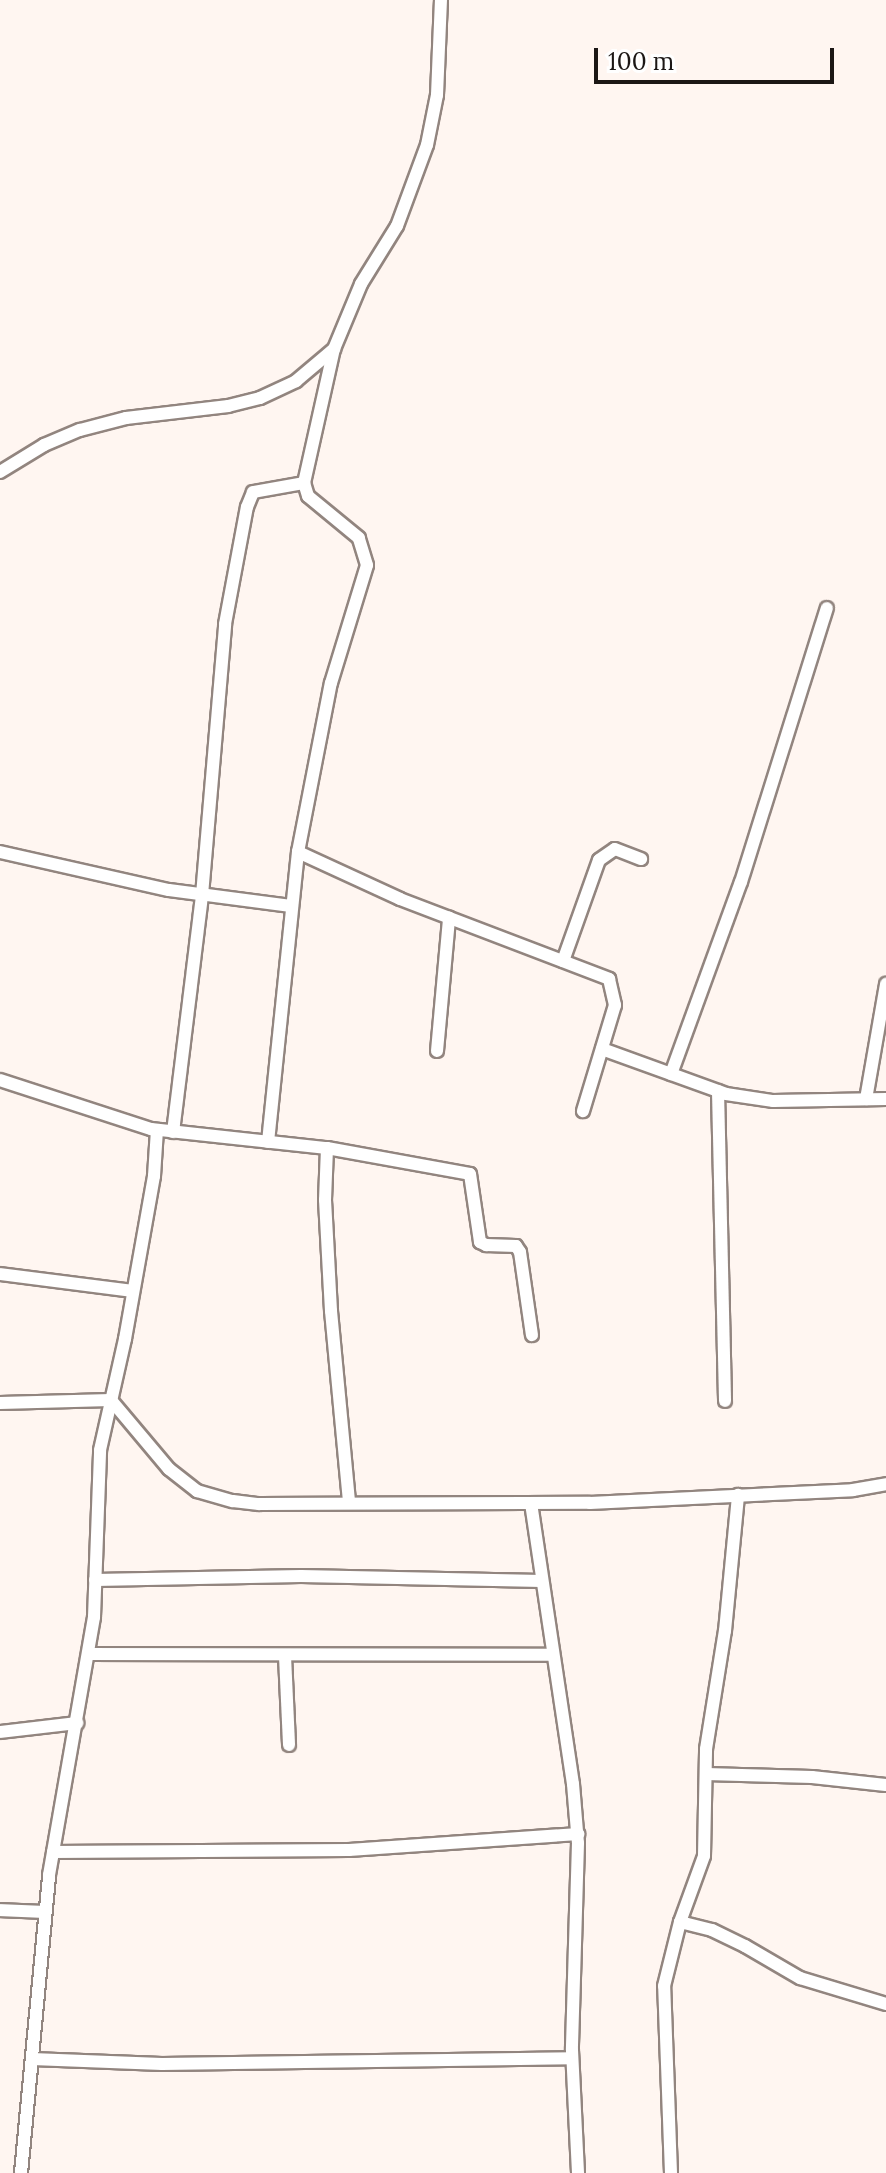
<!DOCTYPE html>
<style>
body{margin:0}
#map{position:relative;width:886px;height:2173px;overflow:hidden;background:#fff6f1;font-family:Lora,serif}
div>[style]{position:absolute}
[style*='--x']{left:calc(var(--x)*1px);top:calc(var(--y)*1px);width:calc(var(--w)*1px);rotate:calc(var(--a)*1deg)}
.roads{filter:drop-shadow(2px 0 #92857f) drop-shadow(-2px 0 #92857f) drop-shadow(0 2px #92857f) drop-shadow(0 -2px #92857f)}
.street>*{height:12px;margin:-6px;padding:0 6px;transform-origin:6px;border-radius:6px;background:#fff}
span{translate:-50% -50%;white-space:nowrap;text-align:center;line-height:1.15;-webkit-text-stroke:6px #fff;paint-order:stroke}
.scale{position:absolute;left:594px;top:48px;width:240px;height:36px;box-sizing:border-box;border:4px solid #1c1715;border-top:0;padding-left:10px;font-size:24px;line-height:28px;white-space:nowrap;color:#1c1715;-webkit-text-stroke:6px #fff;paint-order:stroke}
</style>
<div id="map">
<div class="roads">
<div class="street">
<div style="--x:0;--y:472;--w:52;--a:-31.5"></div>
<div style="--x:44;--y:445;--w:39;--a:-23"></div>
<div style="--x:80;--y:430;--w:48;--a:-14.6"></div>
<div style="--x:126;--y:418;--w:103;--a:-6.7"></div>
<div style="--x:228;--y:406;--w:33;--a:-14"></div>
<div style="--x:260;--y:398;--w:40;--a:-25"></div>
<div style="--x:296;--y:381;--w:50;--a:-40.1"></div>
<div style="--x:0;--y:852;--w:173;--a:12.7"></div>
<div style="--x:169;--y:890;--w:123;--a:7.5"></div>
<div style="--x:298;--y:852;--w:112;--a:24.7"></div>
<div style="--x:400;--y:899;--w:224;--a:20.9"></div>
<div style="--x:609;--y:979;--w:27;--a:77"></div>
<div style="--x:615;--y:1005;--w:111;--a:106.8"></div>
<div style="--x:563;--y:961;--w:107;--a:-70.4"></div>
<div style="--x:599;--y:860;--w:19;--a:-35"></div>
<div style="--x:615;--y:849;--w:28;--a:21"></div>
<div style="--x:602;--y:1049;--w:132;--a:19.9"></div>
<div style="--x:726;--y:1094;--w:48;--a:8.5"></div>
<div style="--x:773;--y:1101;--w:113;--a:-1"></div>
<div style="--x:437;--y:1051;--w:134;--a:-84.8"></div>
<div style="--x:671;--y:1074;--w:204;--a:-70"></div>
<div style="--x:741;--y:882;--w:287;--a:-72.6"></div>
<div style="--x:0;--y:1080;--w:159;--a:18"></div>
<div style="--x:151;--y:1129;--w:177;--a:6.2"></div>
<div style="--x:327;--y:1148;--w:145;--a:10.3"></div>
<div style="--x:470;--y:1174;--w:69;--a:81.6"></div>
<div style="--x:480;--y:1242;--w:7;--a:27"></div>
<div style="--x:486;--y:1245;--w:30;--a:2"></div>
<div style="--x:516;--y:1246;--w:7;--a:56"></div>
<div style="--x:520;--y:1252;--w:84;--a:81.8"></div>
<div style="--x:718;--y:1091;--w:310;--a:88.7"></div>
<div style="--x:866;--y:1099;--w:117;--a:-80.1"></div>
<div style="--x:173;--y:1132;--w:239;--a:-83"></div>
<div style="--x:202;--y:895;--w:272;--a:-85.1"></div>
<div style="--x:225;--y:624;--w:119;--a:-79.4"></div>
<div style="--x:247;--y:507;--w:16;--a:-68"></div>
<div style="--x:253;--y:492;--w:52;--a:-10"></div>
<div style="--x:268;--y:1142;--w:292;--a:-84.1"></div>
<div style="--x:298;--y:852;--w:172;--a:-79"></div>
<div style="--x:331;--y:683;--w:123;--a:-73"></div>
<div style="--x:367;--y:565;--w:28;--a:-107"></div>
<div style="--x:359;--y:538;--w:66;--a:-140.5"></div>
<div style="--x:308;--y:496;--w:14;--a:-107"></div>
<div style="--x:304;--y:483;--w:137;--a:-77.4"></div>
<div style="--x:334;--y:349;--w:70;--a:-67.4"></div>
<div style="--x:361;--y:284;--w:68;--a:-58.2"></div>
<div style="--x:397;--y:226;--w:86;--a:-69.7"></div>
<div style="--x:427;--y:145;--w:51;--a:-78.7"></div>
<div style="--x:437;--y:95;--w:95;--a:-87.6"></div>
<div style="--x:327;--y:1148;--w:52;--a:92.2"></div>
<div style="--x:325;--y:1200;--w:111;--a:86.9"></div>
<div style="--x:331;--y:1311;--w:192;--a:84.6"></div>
<div style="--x:0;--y:1274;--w:134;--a:7.3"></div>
<div style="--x:0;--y:1403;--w:111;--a:-1.5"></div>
<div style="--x:111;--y:1400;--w:90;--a:50"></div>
<div style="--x:169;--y:1469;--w:36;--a:38"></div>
<div style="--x:197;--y:1491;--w:37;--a:16"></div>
<div style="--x:233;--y:1501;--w:26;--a:7"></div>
<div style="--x:259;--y:1504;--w:331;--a:-0.2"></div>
<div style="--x:590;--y:1503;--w:263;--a:-2.8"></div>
<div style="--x:853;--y:1490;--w:34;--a:-10"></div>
<div style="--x:531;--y:1503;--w:284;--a:81.5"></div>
<div style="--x:573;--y:1784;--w:59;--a:85.2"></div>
<div style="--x:578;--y:1843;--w:207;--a:91.7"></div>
<div style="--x:572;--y:2050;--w:123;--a:87.2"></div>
<div style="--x:95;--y:1580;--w:206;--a:-1.1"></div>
<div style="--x:301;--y:1576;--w:241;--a:1.2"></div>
<div style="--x:88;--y:1654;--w:464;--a:0.1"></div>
<div style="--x:285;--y:1656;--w:89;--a:87.4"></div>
<div style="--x:0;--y:1732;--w:78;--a:-6.7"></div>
<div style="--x:706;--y:1774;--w:106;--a:1.6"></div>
<div style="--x:812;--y:1777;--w:74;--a:6.2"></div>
<div style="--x:53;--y:1852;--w:296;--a:-0.4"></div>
<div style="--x:349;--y:1850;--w:230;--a:-4"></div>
<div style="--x:0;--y:1910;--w:45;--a:2.5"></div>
<div style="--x:680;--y:1922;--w:33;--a:14"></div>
<div style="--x:712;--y:1930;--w:37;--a:26"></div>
<div style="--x:745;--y:1946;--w:64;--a:30.2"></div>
<div style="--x:800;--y:1978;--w:90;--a:16.8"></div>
<div style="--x:32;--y:2059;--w:130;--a:2.2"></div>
<div style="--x:162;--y:2064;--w:410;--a:-0.8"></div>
<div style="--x:21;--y:2173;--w:299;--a:-84.6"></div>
<div style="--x:49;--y:1875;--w:262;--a:-80.1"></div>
<div style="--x:94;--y:1617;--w:167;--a:-87.9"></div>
<div style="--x:100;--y:1450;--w:114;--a:-77.3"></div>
<div style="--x:125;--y:1339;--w:166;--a:-79.9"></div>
<div style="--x:154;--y:1176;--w:46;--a:-86.3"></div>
<div style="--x:671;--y:2173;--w:187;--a:-92.1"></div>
<div style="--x:664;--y:1986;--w:66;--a:-76"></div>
<div style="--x:680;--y:1922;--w:70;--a:-70"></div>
<div style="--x:704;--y:1856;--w:107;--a:-88.9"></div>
<div style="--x:706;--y:1749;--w:120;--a:-80.9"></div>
<div style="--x:725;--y:1631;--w:137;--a:-84.5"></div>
</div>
</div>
<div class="scale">100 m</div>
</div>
